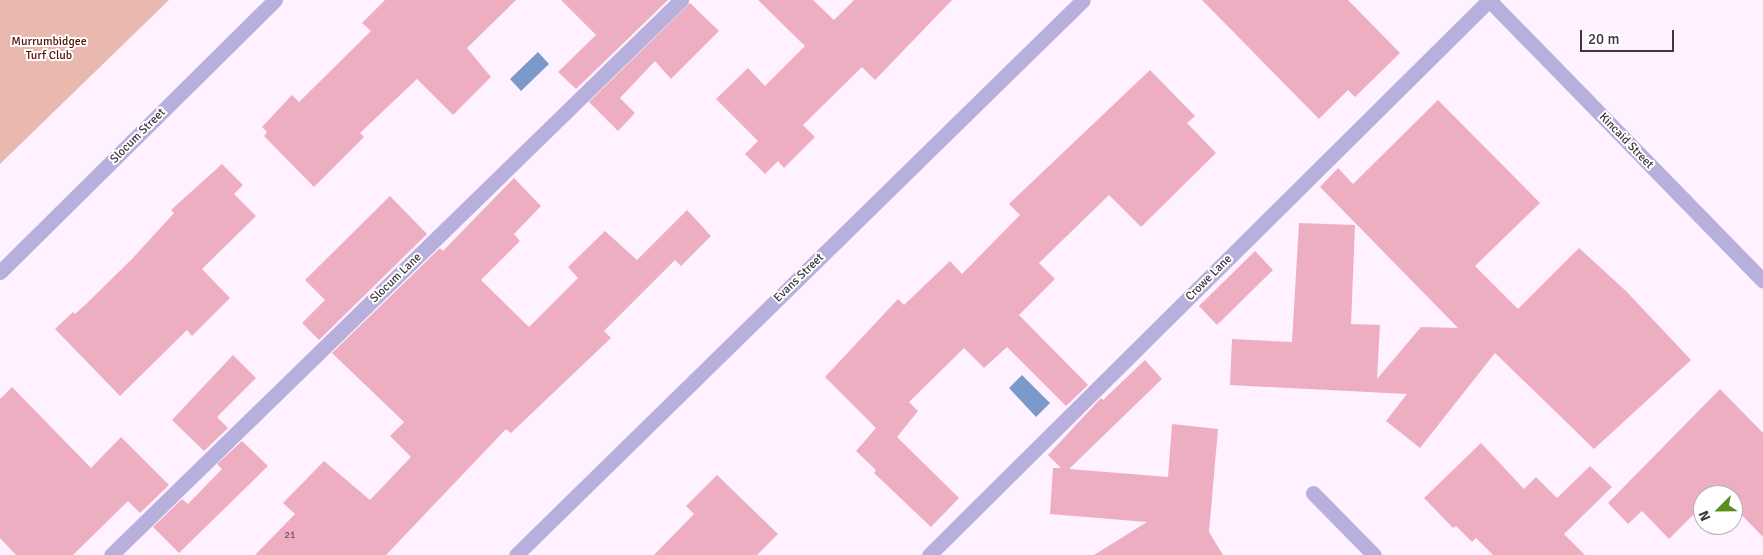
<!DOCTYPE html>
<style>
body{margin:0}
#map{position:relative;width:1763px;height:555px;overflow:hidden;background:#fff1ff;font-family:Signika,sans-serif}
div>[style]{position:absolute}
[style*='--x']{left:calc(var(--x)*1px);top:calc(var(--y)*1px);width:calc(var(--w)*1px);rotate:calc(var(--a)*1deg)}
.green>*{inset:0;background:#e9b8ae}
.water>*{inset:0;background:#7c9ac9}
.building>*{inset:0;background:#eeaec2}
.service>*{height:15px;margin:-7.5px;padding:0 7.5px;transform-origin:7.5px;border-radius:7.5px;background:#b8b0dc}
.minor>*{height:15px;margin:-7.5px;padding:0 7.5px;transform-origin:7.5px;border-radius:7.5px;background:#b8b0dc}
span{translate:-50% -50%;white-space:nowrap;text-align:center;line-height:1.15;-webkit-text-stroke:4px #fff;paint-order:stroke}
.number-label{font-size:10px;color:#6a555f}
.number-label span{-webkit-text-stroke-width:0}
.park-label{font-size:12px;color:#580e04}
.street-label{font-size:12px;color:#3e373e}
.north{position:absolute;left:1693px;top:485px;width:50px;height:50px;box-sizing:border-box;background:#fff;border:1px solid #b2afb2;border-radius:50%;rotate:247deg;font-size:14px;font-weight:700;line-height:20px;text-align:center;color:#3e373e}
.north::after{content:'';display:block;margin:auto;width:18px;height:22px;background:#5c8b1e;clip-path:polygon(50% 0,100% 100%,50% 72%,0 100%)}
.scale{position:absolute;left:1580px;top:30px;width:94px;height:22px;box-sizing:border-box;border:2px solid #3e373e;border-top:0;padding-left:6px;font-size:15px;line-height:18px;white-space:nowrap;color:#3e373e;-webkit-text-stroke:4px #fff;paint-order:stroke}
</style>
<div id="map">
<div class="green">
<div style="clip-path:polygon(0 0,169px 0,0 164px)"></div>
</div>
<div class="water">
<div style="clip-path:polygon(538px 52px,549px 64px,521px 91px,510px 79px)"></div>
<div style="clip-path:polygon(1022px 375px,1050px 403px,1036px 417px,1009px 388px)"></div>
</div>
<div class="building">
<div style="clip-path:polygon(385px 0,516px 0,467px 48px,491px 77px,453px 115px,417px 79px,360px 133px,364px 137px,314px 187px,264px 136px,267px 132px,262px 127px,292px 95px,299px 102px,371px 31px,362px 23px)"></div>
<div style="clip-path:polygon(561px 0,668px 0,576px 89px,558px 72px,596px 35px)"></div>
<div style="clip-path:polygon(758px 0,813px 0,834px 20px,854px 0,952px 0,875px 80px,862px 67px,803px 125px,815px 137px,784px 168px,778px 161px,765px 174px,745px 154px,758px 141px,716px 99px,748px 68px,765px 86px,805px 46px)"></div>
<div style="clip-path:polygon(1202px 0,1348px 0,1400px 53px,1355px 97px,1348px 90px,1319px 119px)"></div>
<div style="clip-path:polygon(690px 3px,719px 31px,671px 79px,655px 61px,620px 98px,635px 113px,618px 131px,589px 102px)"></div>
<div style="clip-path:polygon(1150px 70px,1195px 116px,1187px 123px,1216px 153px,1141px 227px,1109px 195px,1039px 263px,1055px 279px,1019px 315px,1088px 385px,1066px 406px,1007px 347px,984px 368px,964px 348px,909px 402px,918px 411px,897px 437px,959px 498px,931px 527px,874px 473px,876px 470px,856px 451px,876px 428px,825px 377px,898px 299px,904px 305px,950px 261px,962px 274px,1020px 215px,1009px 204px)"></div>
<div style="clip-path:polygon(1438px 100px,1540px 203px,1475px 266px,1518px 309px,1579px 248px,1626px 291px,1691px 360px,1594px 449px,1495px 353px,1420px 448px,1386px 421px,1407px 394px,1230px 385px,1232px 339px,1292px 342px,1299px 223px,1355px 225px,1351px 324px,1380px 325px,1377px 379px,1421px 327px,1458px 328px,1320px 187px,1338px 168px,1353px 184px)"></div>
<div style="clip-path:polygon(222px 164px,243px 185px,234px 194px,256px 216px,202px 269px,230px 298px,192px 336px,187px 330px,120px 396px,55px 329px,73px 312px,75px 314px,85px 305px,132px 259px,174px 213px,171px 210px)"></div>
<div style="clip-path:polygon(514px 178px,541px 206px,514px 234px,520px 241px,481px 280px,529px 327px,578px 278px,568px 267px,605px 231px,637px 260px,687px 210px,711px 236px,681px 266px,675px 260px,604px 331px,611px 338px,511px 433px,506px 429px,386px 555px,255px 555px,295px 514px,283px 503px,324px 461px,370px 500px,411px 457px,390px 436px,404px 422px,332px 353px,440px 248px,443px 251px)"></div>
<div style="clip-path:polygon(390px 196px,427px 234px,319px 340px,302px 323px,325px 300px,305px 280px)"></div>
<div style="clip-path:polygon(1255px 251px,1273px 270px,1217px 325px,1199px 306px)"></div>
<div style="clip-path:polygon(233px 355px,256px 378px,217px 417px,228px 428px,204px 451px,172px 420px)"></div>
<div style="clip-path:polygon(1145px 360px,1162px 379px,1069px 469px,1168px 477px,1172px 424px,1218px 429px,1209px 532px,1223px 555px,1094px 555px,1147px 522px,1050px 514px,1053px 468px,1061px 468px,1048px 455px,1101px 398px,1103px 400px)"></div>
<div style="clip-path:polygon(12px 387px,91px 468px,121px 437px,169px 485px,140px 513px,128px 501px,73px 555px,16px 555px,0 538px,0 399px)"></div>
<div style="clip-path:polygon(1720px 389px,1763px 433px,1763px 537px,1733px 506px,1733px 495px,1723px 495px,1718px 490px,1713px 495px,1703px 495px,1703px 505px,1669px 539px,1642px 511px,1628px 524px,1608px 503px)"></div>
<div style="clip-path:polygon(242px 441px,268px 466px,179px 553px,153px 527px,182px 499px,188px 504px,222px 469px,217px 464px)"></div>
<div style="clip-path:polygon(1481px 443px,1524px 489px,1536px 477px,1557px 498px,1590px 466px,1612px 487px,1564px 534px,1585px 555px,1493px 555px,1476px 538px,1472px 542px,1456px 526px,1453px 528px,1424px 498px)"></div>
<div style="clip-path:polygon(717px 475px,778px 534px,757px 555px,654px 555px,694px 514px,686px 506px)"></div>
</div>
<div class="service">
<div style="--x:111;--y:555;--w:796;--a:-44.24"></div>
<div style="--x:929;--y:555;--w:788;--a:-44.74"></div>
</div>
<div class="minor">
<div style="--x:1489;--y:0;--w:392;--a:45.7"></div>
<div style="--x:0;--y:272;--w:387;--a:-44.7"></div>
<div style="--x:1313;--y:493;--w:87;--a:45.5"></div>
<div style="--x:516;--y:555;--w:793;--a:-44.39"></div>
</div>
<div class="number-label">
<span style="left:290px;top:536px">21</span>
</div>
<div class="park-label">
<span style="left:49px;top:49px">Murrumbidgee<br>Turf Club</span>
</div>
<div class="street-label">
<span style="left:138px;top:136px;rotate:-45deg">Slocum Street</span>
<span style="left:1626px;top:141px;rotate:46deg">Kincaid Street</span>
<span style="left:396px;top:278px;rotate:-44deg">Slocum Lane</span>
<span style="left:799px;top:278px;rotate:-44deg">Evans Street</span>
<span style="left:1209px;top:278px;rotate:-45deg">Crowe Lane</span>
</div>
<div class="north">N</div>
<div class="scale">20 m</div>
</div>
